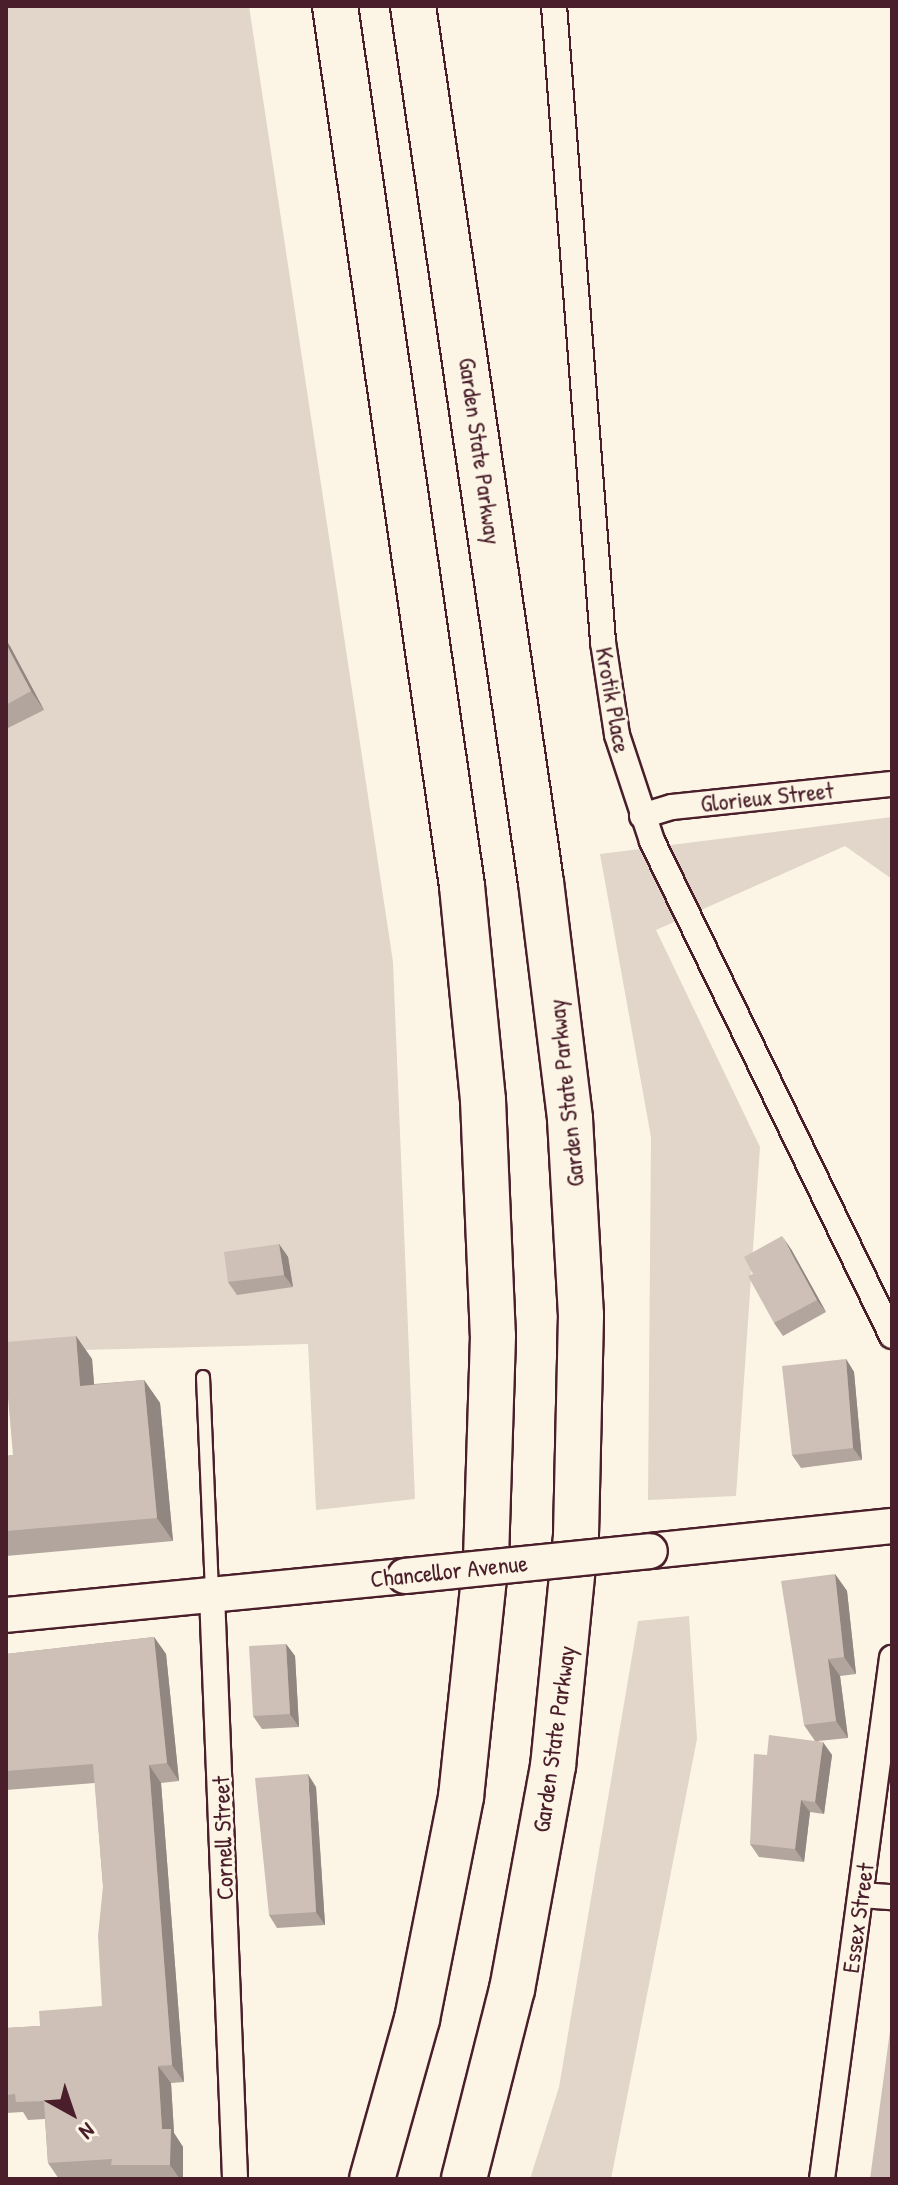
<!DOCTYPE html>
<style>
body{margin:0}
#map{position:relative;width:898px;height:2185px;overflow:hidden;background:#fcf5e5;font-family:"Patrick Hand",sans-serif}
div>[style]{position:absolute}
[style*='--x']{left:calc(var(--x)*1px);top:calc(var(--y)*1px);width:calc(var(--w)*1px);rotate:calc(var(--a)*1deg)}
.green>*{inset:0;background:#e2d5ca}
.roads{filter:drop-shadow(2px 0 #4a1f2b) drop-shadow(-2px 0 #4a1f2b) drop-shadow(0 2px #4a1f2b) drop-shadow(0 -2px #4a1f2b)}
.service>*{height:12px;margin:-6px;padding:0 6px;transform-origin:6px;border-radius:6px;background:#fcf5e5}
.minor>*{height:24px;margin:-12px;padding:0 12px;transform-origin:12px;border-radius:12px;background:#fcf5e5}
.secondary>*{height:34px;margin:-17px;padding:0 17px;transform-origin:17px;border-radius:17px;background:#fcf5e5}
.motorway>*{height:44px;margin:-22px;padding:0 22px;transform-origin:22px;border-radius:22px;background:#fcf5e5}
.bridges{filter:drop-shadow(2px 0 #4a1f2b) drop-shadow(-2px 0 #4a1f2b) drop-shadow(0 2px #4a1f2b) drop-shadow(0 -2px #4a1f2b)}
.secondary-bridge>*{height:34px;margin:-17px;padding:0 17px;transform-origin:17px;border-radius:17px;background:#fcf5e5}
.wall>*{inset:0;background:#b2a59d}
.shaded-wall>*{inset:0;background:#918680}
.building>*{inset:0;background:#cfc0b7}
span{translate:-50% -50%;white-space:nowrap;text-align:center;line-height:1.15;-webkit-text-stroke:6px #fcf5e5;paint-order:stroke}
.street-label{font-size:24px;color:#4a1f2b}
.frame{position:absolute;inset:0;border:8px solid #4a1f2b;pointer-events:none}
.north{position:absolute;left:32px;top:2073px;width:80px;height:80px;-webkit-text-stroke:6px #fcf5e5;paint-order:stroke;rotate:140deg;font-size:22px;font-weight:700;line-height:32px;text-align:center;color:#4a1f2b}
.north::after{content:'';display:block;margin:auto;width:28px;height:36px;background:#4a1f2b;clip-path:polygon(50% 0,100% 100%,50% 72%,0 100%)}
</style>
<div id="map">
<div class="green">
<div style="clip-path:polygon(6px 6px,249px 6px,393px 962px,415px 1499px,316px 1510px,308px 1344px,6px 1352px)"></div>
<div style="clip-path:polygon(892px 817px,892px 879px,845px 846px,656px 930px,760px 1147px,736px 1496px,648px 1500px,651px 1137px,600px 854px)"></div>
<div style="clip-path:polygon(689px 1616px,697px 1739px,611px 2179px,530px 2179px,559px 2087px,638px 1621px)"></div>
</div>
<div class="roads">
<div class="service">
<div style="--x:203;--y:1377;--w:215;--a:87.6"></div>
</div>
<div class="minor">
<div style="--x:554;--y:6;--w:638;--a:85.59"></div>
<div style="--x:603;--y:642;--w:94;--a:81.4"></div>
<div style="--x:617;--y:735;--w:112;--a:71.7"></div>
<div style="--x:652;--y:841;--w:550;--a:64.13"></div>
<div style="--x:642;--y:816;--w:31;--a:-17"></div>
<div style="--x:672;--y:807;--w:221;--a:-6"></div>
<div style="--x:212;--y:1595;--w:584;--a:87.74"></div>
<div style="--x:861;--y:1895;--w:31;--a:4"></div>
<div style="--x:822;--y:2179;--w:526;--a:-82.35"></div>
</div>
<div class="secondary">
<div style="--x:650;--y:1551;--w:243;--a:-5.9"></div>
<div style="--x:6;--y:1615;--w:401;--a:-5.6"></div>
</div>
<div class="motorway">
<div style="--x:335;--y:6;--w:889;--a:81.79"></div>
<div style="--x:462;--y:886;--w:215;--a:84.4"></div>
<div style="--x:483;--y:1100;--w:236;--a:87.6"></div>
<div style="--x:493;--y:1336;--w:223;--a:91.8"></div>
<div style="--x:486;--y:1559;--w:239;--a:96"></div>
<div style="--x:461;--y:1797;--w:226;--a:101.2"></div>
<div style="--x:417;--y:2019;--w:166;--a:105.7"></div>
<div style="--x:413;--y:6;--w:885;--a:81.69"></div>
<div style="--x:541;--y:882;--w:239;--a:83"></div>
<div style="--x:570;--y:1119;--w:196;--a:86.8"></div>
<div style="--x:581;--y:1315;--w:221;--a:91.3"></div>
<div style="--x:576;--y:1536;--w:231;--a:95.7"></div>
<div style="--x:553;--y:1766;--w:227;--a:100.4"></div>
<div style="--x:512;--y:1989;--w:196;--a:104.2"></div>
</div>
</div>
<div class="bridges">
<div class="secondary-bridge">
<div style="--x:405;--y:1576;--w:246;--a:-5.8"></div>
</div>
</div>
<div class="wall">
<div style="clip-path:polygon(6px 640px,44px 710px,6px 729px)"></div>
<div style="clip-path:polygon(279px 1244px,288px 1257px,293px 1287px,237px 1295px,228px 1282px)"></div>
<div style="clip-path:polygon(791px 1249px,826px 1312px,783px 1336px,774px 1323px)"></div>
<div style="clip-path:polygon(76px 1336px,92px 1359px,94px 1384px,144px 1380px,160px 1403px,173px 1541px,6px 1556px,6px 1456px,13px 1455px)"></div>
<div style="clip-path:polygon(846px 1359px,854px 1372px,862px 1460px,801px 1468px,792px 1455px)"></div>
<div style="clip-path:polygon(835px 1574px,847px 1591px,856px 1674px,840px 1676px,848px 1738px,818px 1741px,832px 1755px,824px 1814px,810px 1812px,804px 1862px,759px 1857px,750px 1844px,767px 1755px,815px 1741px,804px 1725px)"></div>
<div style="clip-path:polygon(154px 1637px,166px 1654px,179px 1781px,161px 1783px,184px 2082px,171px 2083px,174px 2133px,183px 2147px,183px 2179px,121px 2179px,120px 2177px,86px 2179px,59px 2179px,48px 2163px,45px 2119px,28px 2120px,23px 2112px,6px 2113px,6px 2028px,40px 2026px,102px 2006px,103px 1886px,95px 1783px,6px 1790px,6px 1654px)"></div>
<div style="clip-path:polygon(286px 1644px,295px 1656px,299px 1727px,262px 1729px,253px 1716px)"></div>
<div style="clip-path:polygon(316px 1787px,325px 1925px,277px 1928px,269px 1915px)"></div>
</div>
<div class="shaded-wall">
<div style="clip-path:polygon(6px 640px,10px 646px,44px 710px,31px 691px,6px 644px)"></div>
<div style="clip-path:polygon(782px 1236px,791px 1249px,826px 1312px,817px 1300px)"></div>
<div style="clip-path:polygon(279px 1244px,288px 1257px,293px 1287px,284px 1275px)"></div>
<div style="clip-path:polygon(76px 1336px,92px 1359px,96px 1409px,80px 1386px)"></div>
<div style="clip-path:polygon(846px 1359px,854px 1372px,862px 1460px,853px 1448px)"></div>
<div style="clip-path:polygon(144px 1380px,160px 1403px,173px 1541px,157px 1518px)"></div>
<div style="clip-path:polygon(835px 1574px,847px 1591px,856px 1674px,844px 1657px)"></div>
<div style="clip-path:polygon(154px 1637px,166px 1654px,179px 1781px,167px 1763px)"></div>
<div style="clip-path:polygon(286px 1644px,295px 1656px,299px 1727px,290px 1714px)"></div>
<div style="clip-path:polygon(828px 1659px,840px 1676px,848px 1738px,836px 1721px)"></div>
<div style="clip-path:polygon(823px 1742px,832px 1755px,824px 1814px,815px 1802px)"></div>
<div style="clip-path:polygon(149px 1765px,161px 1783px,184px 2082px,172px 2065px)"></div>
<div style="clip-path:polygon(308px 1774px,316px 1787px,325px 1925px,316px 1912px)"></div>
<div style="clip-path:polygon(801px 1800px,810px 1812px,804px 1862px,795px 1849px)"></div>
<div style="clip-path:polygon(158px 2066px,171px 2083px,174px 2133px,183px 2147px,183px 2179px,180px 2179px,170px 2165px,162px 2129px)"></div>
</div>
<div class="building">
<div style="clip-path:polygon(6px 644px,31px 691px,6px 705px)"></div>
<div style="clip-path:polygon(782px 1236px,817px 1300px,774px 1323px,748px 1276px,753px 1274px,744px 1257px)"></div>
<div style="clip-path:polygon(279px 1244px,284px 1275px,228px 1282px,224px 1252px)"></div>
<div style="clip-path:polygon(76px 1336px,80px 1386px,144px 1380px,157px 1518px,6px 1531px,6px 1456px,13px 1455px,6px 1375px,6px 1342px)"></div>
<div style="clip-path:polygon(846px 1359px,853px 1448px,792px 1455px,782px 1366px)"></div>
<div style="clip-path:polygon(835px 1574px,844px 1657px,828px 1659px,836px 1721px,804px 1725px,781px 1581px)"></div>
<div style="clip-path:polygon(154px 1637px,167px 1763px,149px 1765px,172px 2065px,158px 2066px,162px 2129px,171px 2129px,170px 2165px,111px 2165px,112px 2159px,48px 2163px,44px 2101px,16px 2102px,15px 2094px,6px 2095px,6px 2028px,40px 2026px,39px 2011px,102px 2006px,98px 1936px,103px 1886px,93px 1764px,6px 1771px,6px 1654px)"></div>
<div style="clip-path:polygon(286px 1644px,290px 1714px,253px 1716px,249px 1646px)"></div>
<div style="clip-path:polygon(769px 1735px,823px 1742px,815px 1802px,801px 1800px,795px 1849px,750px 1844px,754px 1754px,767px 1755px)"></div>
<div style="clip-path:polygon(308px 1774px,316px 1912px,269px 1915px,255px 1778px)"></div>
<div style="clip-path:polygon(892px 2016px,892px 2179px,870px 2179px)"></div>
</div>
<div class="street-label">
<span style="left:480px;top:451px;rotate:82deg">Garden State Parkway</span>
<span style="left:613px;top:700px;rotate:80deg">Krotik Place</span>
<span style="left:767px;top:797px;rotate:-6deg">Glorieux Street</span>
<span style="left:566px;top:1093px;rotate:-96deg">Garden State Parkway</span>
<span style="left:449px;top:1571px;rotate:-6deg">Chancellor Avenue</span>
<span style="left:554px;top:1739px;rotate:-82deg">Garden State Parkway</span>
<span style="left:223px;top:1838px;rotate:-92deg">Cornell Street</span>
<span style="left:858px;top:1918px;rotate:-82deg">Essex Street</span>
</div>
<div class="frame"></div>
<div class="north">N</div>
</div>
